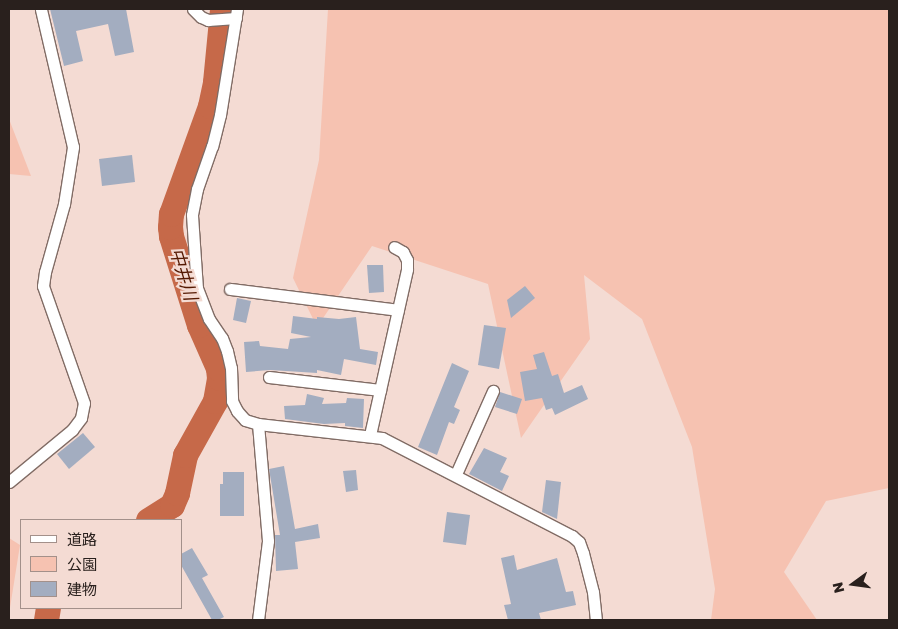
<!DOCTYPE html>
<meta charset="utf-8">
<style>
body{margin:0}
#map{position:relative;width:898px;height:629px;overflow:hidden;background:#f4dbd3;font-family:"Golos Text","Noto Sans JP",sans-serif}
div>[style]{position:absolute}
[style*='--x']{left:calc(var(--x)*1px);top:calc(var(--y)*1px);width:calc(var(--w)*1px);rotate:calc(var(--a)*1deg)}
.green>*{inset:0;background:#f6c2b1}
.river>*{height:25px;margin:-12.5px;padding:0 12.5px;transform-origin:12.5px;border-radius:12.5px;background:#c66949}
.building>*{inset:0;background:#a3adc0}
.roads{filter:drop-shadow(1px 0 #816c65) drop-shadow(-1px 0 #816c65) drop-shadow(0 1px #816c65) drop-shadow(0 -1px #816c65)}
.street>*{height:11px;margin:-5.5px;padding:0 5.5px;transform-origin:5.5px;border-radius:5.5px;background:#fff}
span{translate:-50% -50%;white-space:nowrap;text-align:center;line-height:1.15;-webkit-text-stroke:4.5px #f4dbd3;paint-order:stroke}
.water-label{font-size:18px;color:#551902;font-style:italic}
.frame{position:absolute;inset:0;border:10px solid #29201d;pointer-events:none}
.legend{position:absolute;left:20px;top:519px;width:162px;height:90px;box-sizing:border-box;background:#f4dbd3;border:1px solid #a3908a;margin:0;padding:6px 9px;list-style:none;font-size:15px;color:#29201d}
.legend li{display:flex;align-items:center;gap:10px;height:25px}
.legend b{width:25px;border:1px solid #a3908a}
.north{position:absolute;left:828px;top:559px;width:50px;height:50px;-webkit-text-stroke:4px #f4dbd3;paint-order:stroke;rotate:256deg;font-size:14px;font-weight:700;line-height:20px;text-align:center;color:#29201d}
.north::after{content:'';display:block;margin:auto;width:18px;height:22px;background:#29201d;clip-path:polygon(50% 0,100% 100%,50% 72%,0 100%)}
</style>
<div id="map">
<div class="green">
<div style="clip-path:polygon(328px 9px,889px 9px,889px 488px,826px 501px,784px 572px,817px 620px,711px 620px,715px 589px,692px 447px,642px 319px,584px 275px,590px 339px,521px 438px,488px 284px,372px 246px,317px 327px,293px 278px,319px 160px)"></div>
<div style="clip-path:polygon(9px 119px,31px 176px,9px 174px)"></div>
<div style="clip-path:polygon(9px 538px,20px 545px,9px 614px)"></div>
</div>
<div class="river">
<div style="--x:148;--y:520;--w:28;--a:-32"></div>
<div style="--x:172;--y:505;--w:13;--a:-67"></div>
<div style="--x:177;--y:493;--w:39;--a:-78"></div>
<div style="--x:185;--y:455;--w:62;--a:-60.9"></div>
<div style="--x:215;--y:401;--w:23;--a:-80"></div>
<div style="--x:219;--y:378;--w:10;--a:-96"></div>
<div style="--x:218;--y:368;--w:47;--a:-113.8"></div>
<div style="--x:199;--y:325;--w:93;--a:-107.5"></div>
<div style="--x:171;--y:236;--w:9;--a:-96"></div>
<div style="--x:170;--y:227;--w:13;--a:-86"></div>
<div style="--x:171;--y:214;--w:115;--a:-70.1"></div>
<div style="--x:210;--y:106;--w:25;--a:-78"></div>
<div style="--x:215;--y:82;--w:73;--a:-84.5"></div>
<div style="--x:46;--y:620;--w:12;--a:-81"></div>
</div>
<div class="building">
<div style="clip-path:polygon(50px 9px,126px 9px,134px 52px,115px 56px,108px 24px,76px 31px,83px 61px,64px 66px)"></div>
<div style="clip-path:polygon(132px 155px,135px 182px,102px 186px,99px 159px)"></div>
<div style="clip-path:polygon(367px 265px,383px 265px,384px 292px,369px 293px)"></div>
<div style="clip-path:polygon(525px 286px,535px 298px,511px 318px,507px 300px)"></div>
<div style="clip-path:polygon(237px 298px,251px 301px,246px 323px,233px 320px)"></div>
<div style="clip-path:polygon(293px 316px,317px 319px,317px 317px,339px 319px,356px 317px,360px 349px,378px 352px,376px 365px,344px 359px,341px 375px,317px 370px,317px 373px,270px 370px,246px 372px,244px 342px,259px 341px,260px 346px,288px 349px,290px 339px,311px 337px,291px 333px)"></div>
<div style="clip-path:polygon(484px 325px,506px 328px,499px 369px,478px 365px)"></div>
<div style="clip-path:polygon(544px 352px,552px 376px,558px 374px,564px 393px,582px 385px,588px 399px,555px 415px,552px 408px,546px 410px,542px 398px,525px 401px,520px 372px,537px 369px,533px 355px)"></div>
<div style="clip-path:polygon(452px 363px,469px 371px,454px 407px,460px 410px,454px 424px,449px 422px,437px 455px,418px 447px)"></div>
<div style="clip-path:polygon(500px 392px,522px 399px,517px 414px,495px 407px)"></div>
<div style="clip-path:polygon(307px 394px,324px 398px,322px 404px,346px 403px,347px 398px,364px 399px,363px 428px,345px 426px,345px 423px,324px 424px,285px 419px,284px 406px,305px 405px)"></div>
<div style="clip-path:polygon(83px 433px,95px 447px,69px 469px,57px 454px)"></div>
<div style="clip-path:polygon(484px 448px,507px 458px,500px 472px,509px 476px,502px 491px,469px 474px)"></div>
<div style="clip-path:polygon(284px 466px,295px 529px,318px 524px,320px 538px,295px 542px,298px 569px,276px 571px,275px 535px,280px 535px,269px 469px)"></div>
<div style="clip-path:polygon(356px 470px,358px 490px,346px 492px,343px 471px)"></div>
<div style="clip-path:polygon(223px 472px,244px 472px,244px 516px,220px 516px,220px 484px,223px 484px)"></div>
<div style="clip-path:polygon(546px 480px,561px 482px,557px 519px,542px 512px)"></div>
<div style="clip-path:polygon(447px 512px,470px 515px,466px 545px,443px 542px)"></div>
<div style="clip-path:polygon(192px 548px,208px 575px,202px 578px,224px 617px,218px 620px,212px 620px,181px 565px,181px 554px)"></div>
<div style="clip-path:polygon(514px 555px,517px 570px,557px 558px,566px 592px,573px 591px,576px 605px,539px 613px,541px 620px,508px 620px,504px 605px,511px 604px,501px 558px)"></div>
</div>
<div class="roads">
<div class="street">
<div style="--x:193;--y:9;--w:11;--a:45"></div>
<div style="--x:201;--y:17;--w:8;--a:23"></div>
<div style="--x:208;--y:20;--w:28;--a:-4"></div>
<div style="--x:237;--y:9;--w:107;--a:99.1"></div>
<div style="--x:220;--y:115;--w:32;--a:104"></div>
<div style="--x:212;--y:146;--w:46;--a:109.2"></div>
<div style="--x:197;--y:189;--w:26;--a:101"></div>
<div style="--x:192;--y:215;--w:73;--a:86.1"></div>
<div style="--x:197;--y:288;--w:33;--a:69"></div>
<div style="--x:209;--y:319;--w:23;--a:56"></div>
<div style="--x:222;--y:338;--w:14;--a:69"></div>
<div style="--x:227;--y:351;--w:17;--a:77"></div>
<div style="--x:231;--y:368;--w:33;--a:88"></div>
<div style="--x:232;--y:401;--w:11;--a:63"></div>
<div style="--x:237;--y:411;--w:12;--a:48"></div>
<div style="--x:245;--y:420;--w:14;--a:17"></div>
<div style="--x:258;--y:424;--w:125;--a:6.4"></div>
<div style="--x:382;--y:438;--w:214;--a:27.3"></div>
<div style="--x:572;--y:536;--w:9;--a:41"></div>
<div style="--x:579;--y:542;--w:12;--a:70"></div>
<div style="--x:583;--y:553;--w:40;--a:75.6"></div>
<div style="--x:593;--y:592;--w:28;--a:84"></div>
<div style="--x:230;--y:289;--w:169;--a:7.1"></div>
<div style="--x:269;--y:377;--w:112;--a:6.7"></div>
<div style="--x:258;--y:424;--w:117;--a:85.1"></div>
<div style="--x:268;--y:541;--w:80;--a:97.2"></div>
<div style="--x:370;--y:435;--w:170;--a:-77.4"></div>
<div style="--x:407;--y:269;--w:9;--a:-90"></div>
<div style="--x:407;--y:260;--w:9;--a:-117"></div>
<div style="--x:403;--y:252;--w:10;--a:-151"></div>
<div style="--x:456;--y:474;--w:91;--a:-66"></div>
<div style="--x:9;--y:482;--w:82;--a:-39.5"></div>
<div style="--x:72;--y:430;--w:15;--a:-53"></div>
<div style="--x:81;--y:418;--w:15;--a:-79"></div>
<div style="--x:84;--y:403;--w:124;--a:-109.3"></div>
<div style="--x:43;--y:286;--w:14;--a:-82"></div>
<div style="--x:45;--y:272;--w:71;--a:-74.4"></div>
<div style="--x:64;--y:204;--w:58;--a:-81"></div>
<div style="--x:73;--y:147;--w:142;--a:-103.1"></div>
</div>
</div>
<div class="water-label">
<span style="left:184px;top:274px;rotate:73deg">中井川</span>
</div>
<div class="frame"></div>
<ul class="legend">
<li><b style="height:6px;background:#fff"></b>道路</li>
<li><b style="height:14px;background:#f6c2b1"></b>公園</li>
<li><b style="height:14px;background:#a3adc0"></b>建物</li>
</ul>
<div class="north">N</div>
</div>
